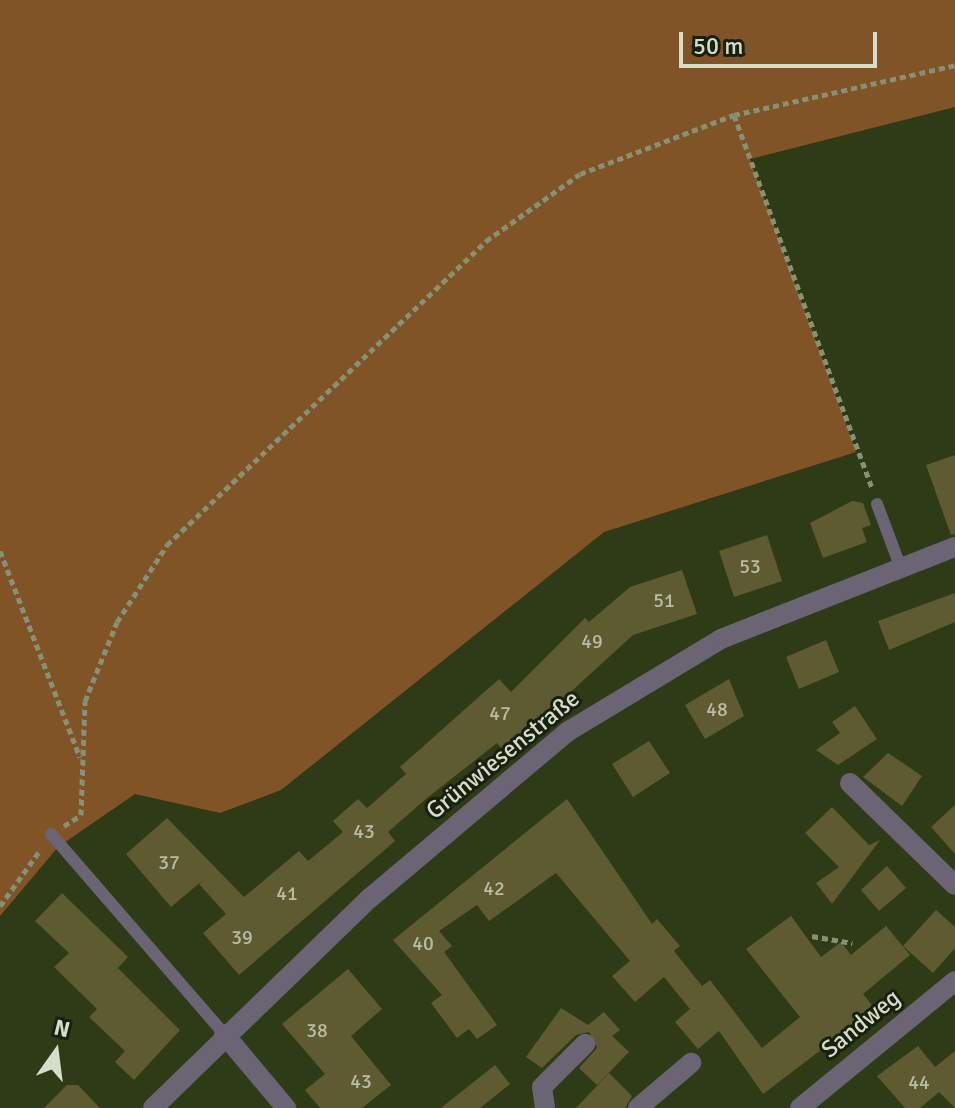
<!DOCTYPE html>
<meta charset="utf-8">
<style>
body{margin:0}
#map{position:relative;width:955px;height:1108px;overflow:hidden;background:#2f3b16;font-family:Signika,sans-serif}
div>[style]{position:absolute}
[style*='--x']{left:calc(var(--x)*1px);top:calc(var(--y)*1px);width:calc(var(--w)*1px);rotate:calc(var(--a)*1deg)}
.green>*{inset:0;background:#805427}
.building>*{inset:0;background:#5e5b32}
.path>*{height:5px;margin-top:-2.5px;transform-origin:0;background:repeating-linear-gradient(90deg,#879175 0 6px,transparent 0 10px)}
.service>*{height:12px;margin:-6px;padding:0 6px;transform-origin:6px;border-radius:6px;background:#6b6475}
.minor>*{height:20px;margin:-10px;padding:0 10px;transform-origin:10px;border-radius:10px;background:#6b6475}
span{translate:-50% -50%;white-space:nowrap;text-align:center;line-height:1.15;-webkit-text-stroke:6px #1a2010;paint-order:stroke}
.number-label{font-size:20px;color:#b8bda3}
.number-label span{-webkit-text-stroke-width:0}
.street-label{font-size:24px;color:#d6dec9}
.north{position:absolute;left:16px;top:1012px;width:80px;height:80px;-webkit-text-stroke:6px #1a2010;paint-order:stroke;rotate:14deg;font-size:22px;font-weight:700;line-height:32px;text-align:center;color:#d6dec9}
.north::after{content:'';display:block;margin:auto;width:28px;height:36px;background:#d6dec9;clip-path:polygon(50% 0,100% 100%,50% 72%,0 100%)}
.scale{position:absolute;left:679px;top:32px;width:198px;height:36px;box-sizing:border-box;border:4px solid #d6dec9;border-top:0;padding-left:10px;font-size:24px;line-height:28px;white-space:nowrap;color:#d6dec9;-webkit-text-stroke:6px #1a2010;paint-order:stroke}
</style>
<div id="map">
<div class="green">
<div style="clip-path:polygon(0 0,955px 0,955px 107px,750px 159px,856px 452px,604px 532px,281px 790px,220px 813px,135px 794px,58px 847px,0 916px)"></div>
</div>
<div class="building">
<div style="clip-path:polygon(955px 455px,955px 534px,951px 535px,926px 465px)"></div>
<div style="clip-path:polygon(852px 501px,863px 503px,871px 525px,862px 528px,867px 542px,823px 558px,810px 523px)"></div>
<div style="clip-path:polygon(767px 535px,782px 581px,734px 597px,719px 551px)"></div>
<div style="clip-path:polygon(682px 570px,697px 614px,633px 635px,505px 752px,497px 743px,427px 798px,388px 832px,395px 841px,239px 975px,203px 933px,226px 914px,199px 884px,203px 880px,171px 907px,126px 854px,167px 818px,244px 897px,299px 851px,308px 861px,343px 832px,333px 821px,358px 799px,367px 808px,406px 774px,400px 767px,499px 679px,511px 692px,585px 618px,589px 622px,630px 587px)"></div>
<div style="clip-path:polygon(955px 593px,955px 622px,889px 650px,878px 621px)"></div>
<div style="clip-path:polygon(826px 640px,839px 672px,799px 689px,786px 657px)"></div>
<div style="clip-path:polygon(729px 679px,744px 716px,705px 739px,685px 705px)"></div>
<div style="clip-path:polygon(855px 706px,877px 739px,838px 765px,816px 750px,840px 733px,832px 722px)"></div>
<div style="clip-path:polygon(649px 741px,670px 773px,633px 797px,612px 764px)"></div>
<div style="clip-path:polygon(888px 753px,922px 776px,902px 806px,863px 777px)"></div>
<div style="clip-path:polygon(567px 799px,652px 924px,657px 919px,680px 946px,674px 951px,702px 986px,710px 980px,762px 1048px,800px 1017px,746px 949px,791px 916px,821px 957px,841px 942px,851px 955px,886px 926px,910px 955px,863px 994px,875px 1009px,763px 1094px,719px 1031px,698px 1049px,675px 1022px,690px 1009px,664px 977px,635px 1002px,612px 976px,630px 961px,556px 873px,489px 921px,477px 905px,439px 931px,452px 946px,444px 952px,497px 1025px,477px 1039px,469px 1029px,457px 1038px,431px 1003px,442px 995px,393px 940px)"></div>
<div style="clip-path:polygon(955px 805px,955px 854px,931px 827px)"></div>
<div style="clip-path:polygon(832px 807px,869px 845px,880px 840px,832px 904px,816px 883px,839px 867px,805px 833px)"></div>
<div style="clip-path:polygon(887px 866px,906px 888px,879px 911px,861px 890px)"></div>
<div style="clip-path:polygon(62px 893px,128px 957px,118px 968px,180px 1030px,134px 1080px,115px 1062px,125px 1051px,89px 1017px,97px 1009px,54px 967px,69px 953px,35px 921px)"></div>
<div style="clip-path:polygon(936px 910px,955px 927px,955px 948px,933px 973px,903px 946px)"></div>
<div style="clip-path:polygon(348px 969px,382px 1009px,351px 1036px,391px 1085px,362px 1108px,320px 1108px,305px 1090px,325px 1074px,282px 1024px)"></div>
<div style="clip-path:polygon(561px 1008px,588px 1025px,604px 1012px,620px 1030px,612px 1036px,629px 1052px,597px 1085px,579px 1068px,597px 1048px,589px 1032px,576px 1035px,542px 1068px,526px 1057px)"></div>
<div style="clip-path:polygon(918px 1046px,935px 1067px,955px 1051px,955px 1108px,939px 1092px,920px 1108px,905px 1108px,877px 1076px)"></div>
<div style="clip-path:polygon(495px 1065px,510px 1084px,480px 1108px,441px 1108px)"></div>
<div style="clip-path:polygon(609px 1073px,632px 1096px,625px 1108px,576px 1108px)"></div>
<div style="clip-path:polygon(67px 1085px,78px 1085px,100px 1108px,44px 1108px)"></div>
</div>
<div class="path">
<div style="--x:734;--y:115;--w:399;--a:69.7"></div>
<div style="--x:0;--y:551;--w:221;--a:68.8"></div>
<div style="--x:64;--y:826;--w:20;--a:-33"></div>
<div style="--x:81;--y:815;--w:114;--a:-88"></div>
<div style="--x:85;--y:701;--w:85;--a:-67.9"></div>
<div style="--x:117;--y:622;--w:92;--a:-57"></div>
<div style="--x:167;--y:545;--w:441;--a:-43.6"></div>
<div style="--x:486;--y:241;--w:115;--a:-35.5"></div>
<div style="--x:580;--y:174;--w:165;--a:-21"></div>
<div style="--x:734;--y:115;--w:227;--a:-12.7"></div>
<div style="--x:0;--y:906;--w:70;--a:-54.3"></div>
<div style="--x:812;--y:936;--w:41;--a:9.9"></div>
</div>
<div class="service">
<div style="--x:877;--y:504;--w:66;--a:69.6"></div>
<div style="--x:51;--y:834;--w:264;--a:49.1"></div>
</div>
<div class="minor">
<div style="--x:850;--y:783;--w:146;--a:44.2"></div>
<div style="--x:224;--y:1034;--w:97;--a:50"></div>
<div style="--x:153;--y:1108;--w:302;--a:-44.1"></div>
<div style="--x:370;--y:898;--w:258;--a:-40.1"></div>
<div style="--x:567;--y:732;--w:180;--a:-31.1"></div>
<div style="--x:721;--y:639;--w:251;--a:-21.5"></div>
<div style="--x:545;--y:1108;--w:21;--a:-98"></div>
<div style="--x:542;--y:1087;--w:61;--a:-45"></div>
<div style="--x:638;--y:1108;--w:70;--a:-40.3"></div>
<div style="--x:800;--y:1108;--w:200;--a:-39.3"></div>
</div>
<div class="number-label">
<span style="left:750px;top:566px">53</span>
<span style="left:664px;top:600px">51</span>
<span style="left:592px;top:641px">49</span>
<span style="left:717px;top:709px">48</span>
<span style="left:500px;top:713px">47</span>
<span style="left:364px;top:831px">43</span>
<span style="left:169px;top:862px">37</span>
<span style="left:494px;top:888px">42</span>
<span style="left:287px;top:893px">41</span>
<span style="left:242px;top:937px">39</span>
<span style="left:423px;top:943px">40</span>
<span style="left:317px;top:1030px">38</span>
<span style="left:361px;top:1081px">43</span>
<span style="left:919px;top:1082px">44</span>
</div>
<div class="street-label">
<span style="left:503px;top:755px;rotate:-39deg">Grünwiesenstraße</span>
<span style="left:861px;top:1024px;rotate:-39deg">Sandweg</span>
</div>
<div class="north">N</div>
<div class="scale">50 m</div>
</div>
